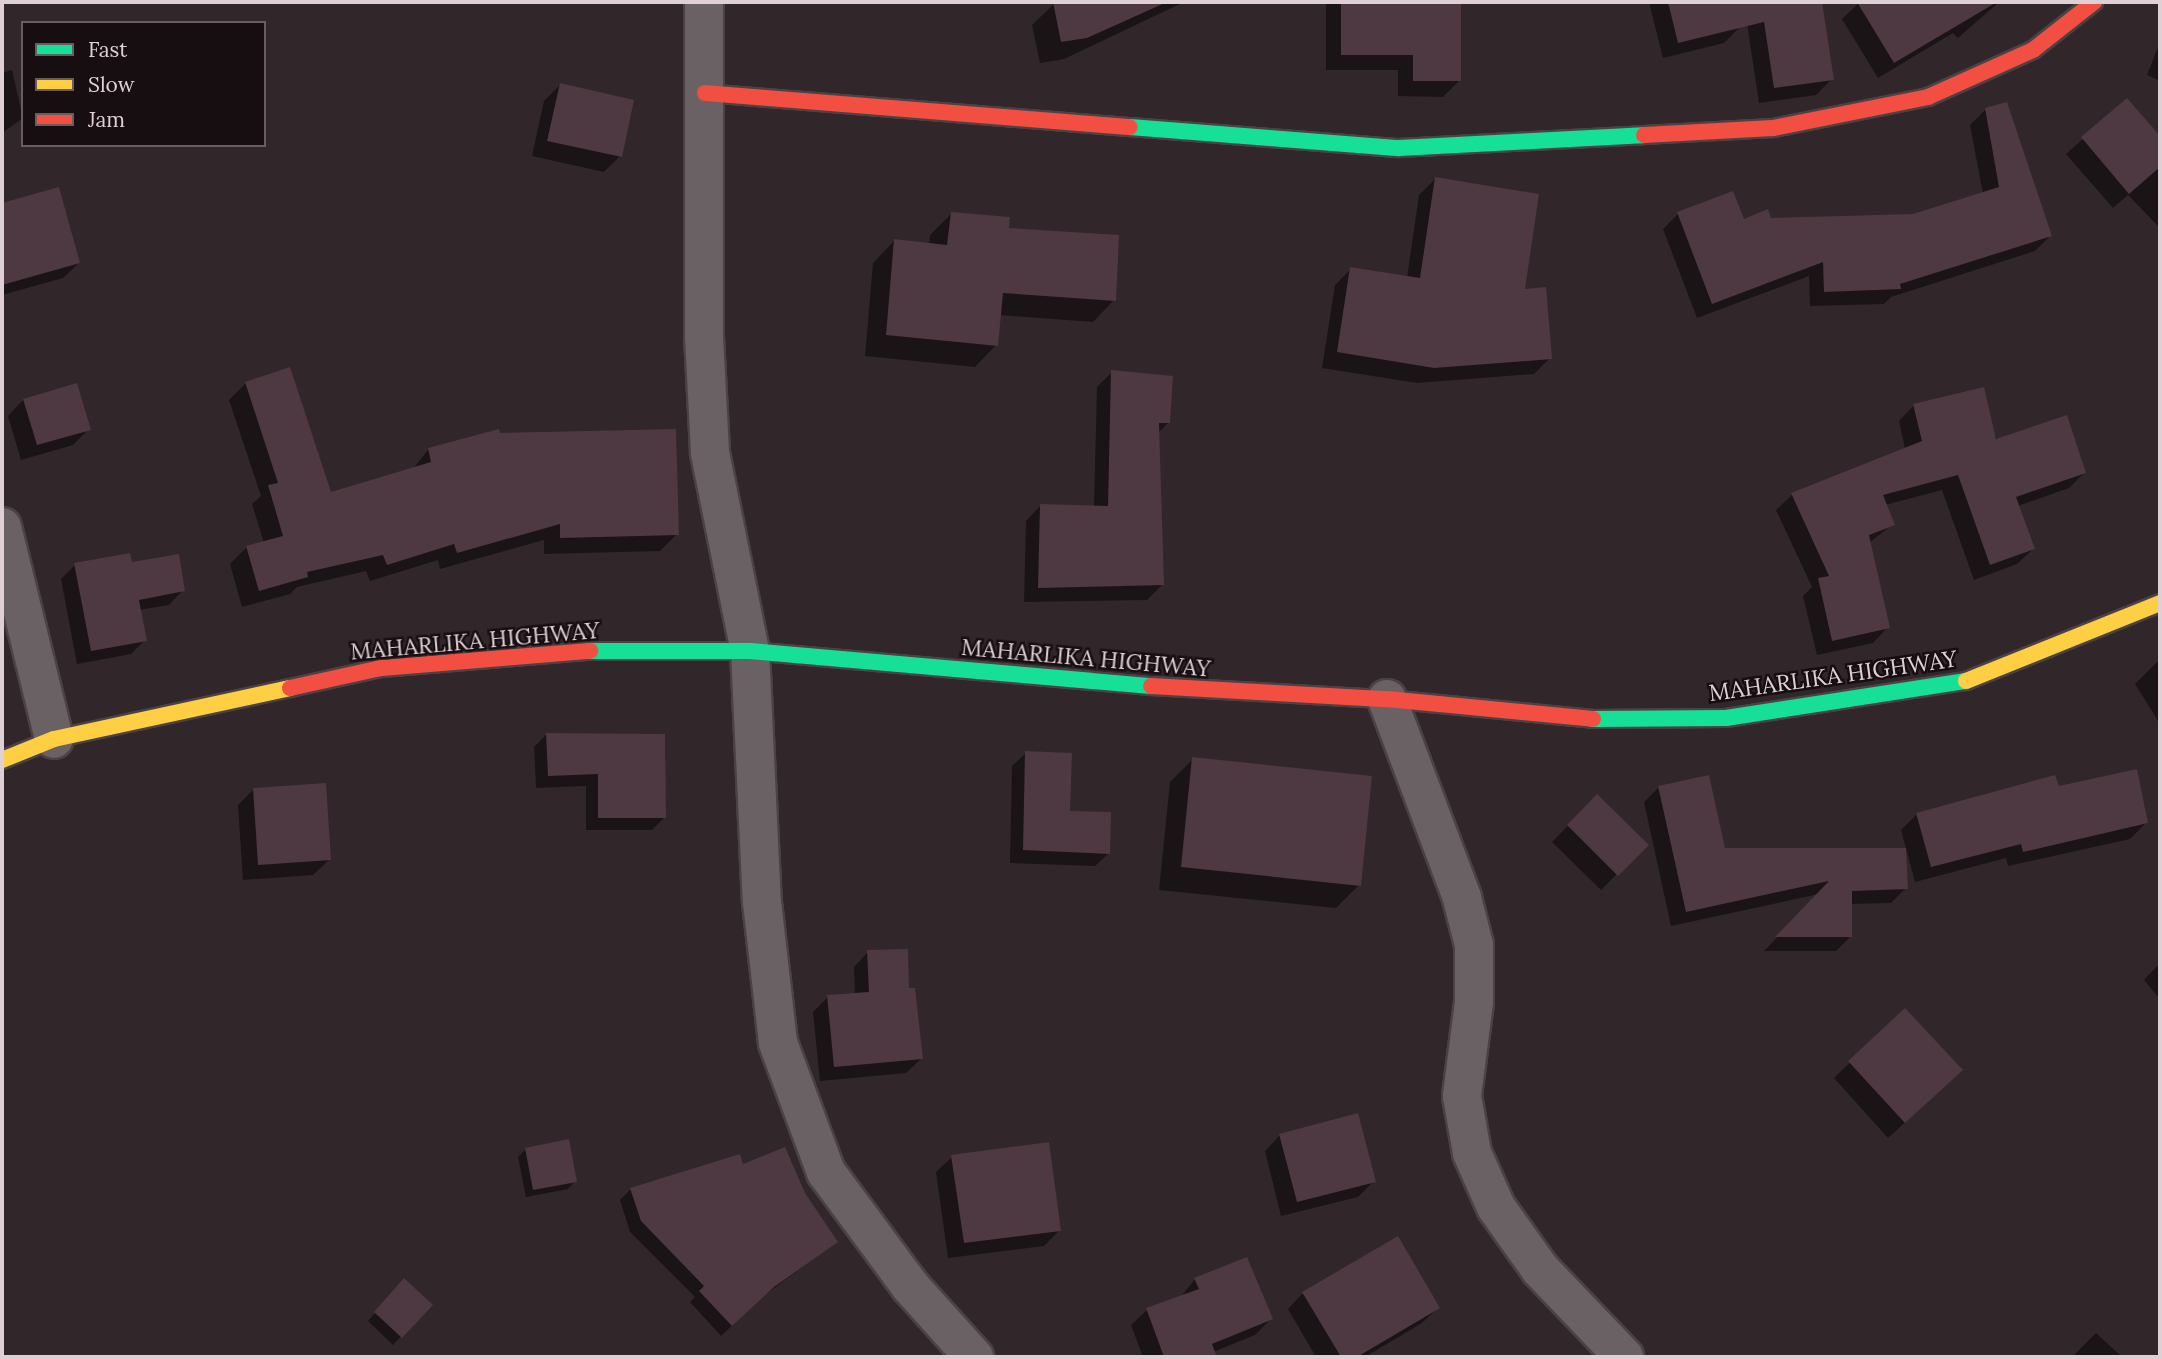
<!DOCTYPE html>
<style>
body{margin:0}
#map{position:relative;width:2162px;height:1359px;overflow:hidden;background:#31262a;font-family:Lora,serif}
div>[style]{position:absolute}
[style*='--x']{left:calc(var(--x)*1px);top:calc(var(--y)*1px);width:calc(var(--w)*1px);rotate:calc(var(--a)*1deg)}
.shadow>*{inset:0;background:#0007}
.building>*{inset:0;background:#4e3842}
.roads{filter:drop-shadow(2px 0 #4b4245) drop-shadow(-2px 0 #4b4245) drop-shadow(0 2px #4b4245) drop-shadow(0 -2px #4b4245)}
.street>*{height:38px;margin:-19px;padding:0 19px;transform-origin:19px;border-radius:19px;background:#6a6164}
.fast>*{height:16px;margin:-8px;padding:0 8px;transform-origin:8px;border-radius:8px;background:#16e098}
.slow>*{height:16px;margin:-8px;padding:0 8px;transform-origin:8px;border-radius:8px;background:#ffcf43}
.jam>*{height:16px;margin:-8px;padding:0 8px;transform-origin:8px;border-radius:8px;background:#f24e42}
span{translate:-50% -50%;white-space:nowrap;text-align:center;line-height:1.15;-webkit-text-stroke:5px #170e11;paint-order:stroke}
.street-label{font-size:23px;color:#ded0d5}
.frame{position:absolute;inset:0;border:4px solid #ded0d5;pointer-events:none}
.legend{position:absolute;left:21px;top:21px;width:245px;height:126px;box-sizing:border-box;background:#170e11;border:2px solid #675c5f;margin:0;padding:9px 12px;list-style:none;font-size:21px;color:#ded0d5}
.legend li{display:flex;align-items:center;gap:14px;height:35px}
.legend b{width:35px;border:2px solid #675c5f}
</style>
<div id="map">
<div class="shadow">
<div style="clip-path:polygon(1184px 2px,1064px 59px,1040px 63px,1032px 25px,1054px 4px)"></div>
<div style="clip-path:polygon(1326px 2px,1460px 2px,1459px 81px,1443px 97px,1398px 96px,1398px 70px,1326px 70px)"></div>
<div style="clip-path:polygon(1649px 2px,1734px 2px,1740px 27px,1724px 43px,1663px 58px)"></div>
<div style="clip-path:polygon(1753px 2px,1820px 2px,1832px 79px,1816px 95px,1759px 103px,1745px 10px)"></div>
<div style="clip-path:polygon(1860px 2px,1999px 2px,1958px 38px,1953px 33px,1878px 78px,1842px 19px)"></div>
<div style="clip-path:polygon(2160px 42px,2160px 81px,2147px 75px)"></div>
<div style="clip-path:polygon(12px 70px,23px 118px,2px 133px,2px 73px)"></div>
<div style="clip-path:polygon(560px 85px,620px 156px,604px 172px,532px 156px,544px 101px)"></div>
<div style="clip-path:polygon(2127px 100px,2160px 138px,2160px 228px,2128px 195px,2113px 208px,2066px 154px)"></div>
<div style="clip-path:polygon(1986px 109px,2050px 236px,2035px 251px,1891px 297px,1884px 304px,1810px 306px,1809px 276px,1697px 318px,1663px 229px,1678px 214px,1743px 221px,1913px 216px,1983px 194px,1970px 125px)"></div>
<div style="clip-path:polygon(1435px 179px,1523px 291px,1550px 358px,1534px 374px,1417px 383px,1322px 368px,1335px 285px,1351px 269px,1407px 278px,1419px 195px)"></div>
<div style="clip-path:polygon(57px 190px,79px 263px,63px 278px,2px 295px,2px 205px)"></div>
<div style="clip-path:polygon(951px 214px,1007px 230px,1114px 300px,1093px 322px,999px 315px,996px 345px,975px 367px,865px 356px,873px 263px,894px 241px,929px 245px,930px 235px)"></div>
<div style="clip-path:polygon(1112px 372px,1168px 423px,1158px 433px,1162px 585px,1147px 600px,1024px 602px,1026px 521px,1040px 506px,1094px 507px,1097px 387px)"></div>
<div style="clip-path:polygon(246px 383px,330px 494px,412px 470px,428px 450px,499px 435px,677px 534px,660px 551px,544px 554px,544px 540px,440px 569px,438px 560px,370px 581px,366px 571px,297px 587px,290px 594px,242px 607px,230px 564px,247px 547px,264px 543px,252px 504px,261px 496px,229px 400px)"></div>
<div style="clip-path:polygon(23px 400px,89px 429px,73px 445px,21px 460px,8px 416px)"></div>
<div style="clip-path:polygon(1914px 405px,2084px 473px,2069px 488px,2018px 506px,2033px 549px,2017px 564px,1974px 580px,1942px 490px,1885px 505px,1893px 524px,1869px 543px,1888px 627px,1873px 643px,1817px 655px,1803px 596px,1812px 587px,1776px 510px,1792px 495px,1905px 449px,1899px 421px)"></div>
<div style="clip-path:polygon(130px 564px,183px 590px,169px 605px,139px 610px,145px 640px,131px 654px,77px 664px,61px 579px,75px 565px)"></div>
<div style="clip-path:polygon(2160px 659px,2160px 724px,2135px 684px)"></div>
<div style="clip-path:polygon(546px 735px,664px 818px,652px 830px,586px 830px,586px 786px,536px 788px,534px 747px)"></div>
<div style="clip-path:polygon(1026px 753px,1068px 812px,1109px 853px,1095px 866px,1010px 863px,1012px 766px)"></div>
<div style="clip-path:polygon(1193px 759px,1359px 885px,1336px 908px,1159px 890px,1170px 782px)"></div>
<div style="clip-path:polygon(1659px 787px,1724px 849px,1906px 888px,1891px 903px,1850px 904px,1851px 936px,1836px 951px,1764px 951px,1819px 894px,1671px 926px,1644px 802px)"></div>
<div style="clip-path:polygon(2057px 788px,2146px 823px,2130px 839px,2008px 866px,2006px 858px,1915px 882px,1901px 830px,1917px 814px)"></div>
<div style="clip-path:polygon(253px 790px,329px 860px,313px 875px,243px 880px,238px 805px)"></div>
<div style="clip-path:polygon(1597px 796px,1646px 845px,1601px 890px,1552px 842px)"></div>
<div style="clip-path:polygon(868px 952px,908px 990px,921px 1059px,906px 1073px,820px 1081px,813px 1012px,828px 997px,855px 995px,854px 967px)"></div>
<div style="clip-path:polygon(2160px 963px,2160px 999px,2144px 980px)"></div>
<div style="clip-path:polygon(1905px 1010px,1945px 1086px,1888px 1138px,1834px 1078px)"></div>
<div style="clip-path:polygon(1280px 1135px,1374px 1181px,1358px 1197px,1281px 1216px,1265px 1151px)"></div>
<div style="clip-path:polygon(525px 1150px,575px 1181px,568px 1189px,526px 1197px,518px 1157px)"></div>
<div style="clip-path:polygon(952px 1157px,1060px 1230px,1044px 1246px,948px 1258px,936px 1172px)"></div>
<div style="clip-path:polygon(742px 1167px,803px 1194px,836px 1242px,761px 1298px,721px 1336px,690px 1302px,695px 1297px,630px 1232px,620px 1200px,631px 1189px)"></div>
<div style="clip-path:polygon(1195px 1279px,1271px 1319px,1255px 1335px,1213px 1352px,1211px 1357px,1143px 1357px,1131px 1325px,1147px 1310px,1180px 1298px)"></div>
<div style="clip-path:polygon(397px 1288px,431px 1305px,393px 1345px,368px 1321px)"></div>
<div style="clip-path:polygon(1303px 1293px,1438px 1308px,1422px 1323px,1365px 1357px,1316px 1357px,1288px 1309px)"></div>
<div style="clip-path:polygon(2096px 1333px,2122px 1357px,2072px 1357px)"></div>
</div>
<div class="building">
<div style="clip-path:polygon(1053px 2px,1167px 2px,1087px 38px,1061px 42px)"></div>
<div style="clip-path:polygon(1341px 2px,1461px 2px,1461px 81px,1413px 81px,1413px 55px,1341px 55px)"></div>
<div style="clip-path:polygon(1668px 2px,1822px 2px,1834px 80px,1774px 88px,1764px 22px,1678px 43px)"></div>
<div style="clip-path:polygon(1857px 2px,1997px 2px,1894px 63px)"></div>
<div style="clip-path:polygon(560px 83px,634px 100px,622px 157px,547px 141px)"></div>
<div style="clip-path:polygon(2127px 98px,2160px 136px,2160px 167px,2129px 194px,2081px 137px)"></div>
<div style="clip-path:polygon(2007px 102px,2052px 236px,1900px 284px,1901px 289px,1824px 292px,1823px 262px,1712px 304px,1677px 212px,1733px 191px,1744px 219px,1768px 209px,1771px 218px,1913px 214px,1999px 187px,1985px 108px)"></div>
<div style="clip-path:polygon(1435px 177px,1539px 194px,1525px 289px,1546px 287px,1552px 359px,1434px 368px,1337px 352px,1350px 267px,1420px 278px)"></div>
<div style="clip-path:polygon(59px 187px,80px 263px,2px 285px,2px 203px)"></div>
<div style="clip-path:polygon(951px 212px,1010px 217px,1009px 228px,1119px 235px,1116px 301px,1003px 293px,998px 346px,886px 335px,894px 239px,947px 245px)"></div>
<div style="clip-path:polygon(290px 367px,331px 492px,431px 462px,428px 448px,499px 429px,500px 433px,676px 429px,679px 535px,560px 538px,560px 524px,457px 553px,454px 544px,387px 565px,383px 555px,307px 572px,308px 577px,259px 591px,246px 546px,283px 536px,268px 485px,278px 483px,245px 382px)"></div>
<div style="clip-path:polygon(1111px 370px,1173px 376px,1170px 423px,1159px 423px,1164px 585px,1038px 588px,1040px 504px,1108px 506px)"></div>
<div style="clip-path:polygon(77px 383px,91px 430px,37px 445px,23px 399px)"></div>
<div style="clip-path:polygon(1984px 387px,1996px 439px,2067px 415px,2086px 473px,2016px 497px,2035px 549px,1990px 565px,1958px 475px,1883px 495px,1895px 525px,1869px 535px,1890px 628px,1832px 641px,1818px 578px,1829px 576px,1791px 493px,1922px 441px,1913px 404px)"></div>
<div style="clip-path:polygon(130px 553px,132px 562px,179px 554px,185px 591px,139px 600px,147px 641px,91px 651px,74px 563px)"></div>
<div style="clip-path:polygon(546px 733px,665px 734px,666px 818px,598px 818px,598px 774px,548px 776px)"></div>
<div style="clip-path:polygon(1025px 751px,1072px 753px,1070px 811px,1111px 812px,1110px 854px,1023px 850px)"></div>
<div style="clip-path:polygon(1192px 757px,1372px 776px,1361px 886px,1181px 867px)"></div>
<div style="clip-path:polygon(2137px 769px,2148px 823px,2023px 852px,2021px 844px,1931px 867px,1916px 813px,2055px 775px,2059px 786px)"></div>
<div style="clip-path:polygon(1709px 775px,1725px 848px,1906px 848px,1908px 889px,1852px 891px,1852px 937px,1775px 937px,1829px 881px,1686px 912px,1658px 786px)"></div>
<div style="clip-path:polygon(326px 783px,331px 860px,258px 865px,253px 788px)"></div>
<div style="clip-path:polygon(1597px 794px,1649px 845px,1618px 876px,1567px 825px)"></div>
<div style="clip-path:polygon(908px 949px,909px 988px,915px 988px,923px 1059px,834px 1067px,827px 995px,869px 992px,867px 950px)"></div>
<div style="clip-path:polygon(1905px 1008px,1963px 1070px,1905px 1123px,1848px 1061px)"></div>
<div style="clip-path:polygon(1358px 1113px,1376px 1182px,1297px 1202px,1279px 1134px)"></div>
<div style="clip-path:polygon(569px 1139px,577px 1182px,533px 1190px,525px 1148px)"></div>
<div style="clip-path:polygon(1049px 1142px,1061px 1231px,964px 1243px,951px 1155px)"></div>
<div style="clip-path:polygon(785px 1147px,805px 1193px,838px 1242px,774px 1287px,732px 1326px,699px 1291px,704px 1286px,641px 1221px,630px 1188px,740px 1154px,743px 1164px)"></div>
<div style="clip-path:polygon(1398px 1236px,1440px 1308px,1357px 1357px,1341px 1357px,1302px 1292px)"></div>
<div style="clip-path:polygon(1247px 1257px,1273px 1319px,1212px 1344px,1217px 1357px,1164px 1357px,1146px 1308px,1199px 1289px,1194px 1278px)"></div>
<div style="clip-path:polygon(404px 1278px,433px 1305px,402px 1338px,374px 1312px)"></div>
</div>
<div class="roads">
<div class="street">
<div style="--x:704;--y:2;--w:335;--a:90"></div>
<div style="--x:704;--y:337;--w:116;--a:87"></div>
<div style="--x:710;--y:453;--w:202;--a:78.6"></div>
<div style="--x:750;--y:651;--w:251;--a:87.3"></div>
<div style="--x:762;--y:902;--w:142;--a:83.5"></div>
<div style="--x:778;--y:1043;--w:138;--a:69.6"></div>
<div style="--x:826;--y:1172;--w:142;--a:53.6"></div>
<div style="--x:910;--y:1286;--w:96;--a:48"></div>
<div style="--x:2;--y:527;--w:218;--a:76.2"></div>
<div style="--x:1387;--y:699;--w:213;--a:69.3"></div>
<div style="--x:1462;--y:898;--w:49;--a:75.7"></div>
<div style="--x:1474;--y:945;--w:57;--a:90"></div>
<div style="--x:1474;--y:1002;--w:95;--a:97.3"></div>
<div style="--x:1462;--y:1096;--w:58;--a:80"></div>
<div style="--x:1472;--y:1153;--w:59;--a:66"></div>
<div style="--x:1496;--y:1207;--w:76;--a:54.6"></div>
<div style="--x:1540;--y:1269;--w:122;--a:46.3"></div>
</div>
<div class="fast">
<div style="--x:1130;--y:127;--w:270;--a:4.5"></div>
<div style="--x:1399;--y:148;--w:245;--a:-3"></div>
<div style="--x:590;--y:651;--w:160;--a:0"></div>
<div style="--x:750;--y:651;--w:403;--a:5"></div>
<div style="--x:1593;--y:719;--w:133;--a:-0.4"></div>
<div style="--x:1726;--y:718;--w:243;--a:-8.8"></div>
</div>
<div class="slow">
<div style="--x:1966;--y:681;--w:209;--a:-21.9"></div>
<div style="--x:2;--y:760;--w:56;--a:-22"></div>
<div style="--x:54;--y:739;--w:241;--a:-12.2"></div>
</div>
<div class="jam">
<div style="--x:705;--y:93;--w:426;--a:4.6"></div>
<div style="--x:1644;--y:135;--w:129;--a:-3.1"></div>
<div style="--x:1773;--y:128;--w:158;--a:-11.3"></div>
<div style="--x:1928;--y:97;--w:115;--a:-24.1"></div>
<div style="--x:2033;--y:50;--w:78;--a:-38.2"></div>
<div style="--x:1151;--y:686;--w:236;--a:3.2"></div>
<div style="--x:1387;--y:699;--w:207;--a:5.5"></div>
<div style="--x:290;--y:688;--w:93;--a:-12.4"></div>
<div style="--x:381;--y:668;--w:210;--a:-4.7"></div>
</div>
</div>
<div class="street-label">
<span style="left:475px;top:641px;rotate:-5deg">MAHARLIKA HIGHWAY</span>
<span style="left:1086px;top:658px;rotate:5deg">MAHARLIKA HIGHWAY</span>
<span style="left:1833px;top:676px;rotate:-8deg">MAHARLIKA HIGHWAY</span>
</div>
<div class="frame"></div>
<ul class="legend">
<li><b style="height:9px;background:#16e098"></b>Fast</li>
<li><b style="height:9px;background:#ffcf43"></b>Slow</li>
<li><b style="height:9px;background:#f24e42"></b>Jam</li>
</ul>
</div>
